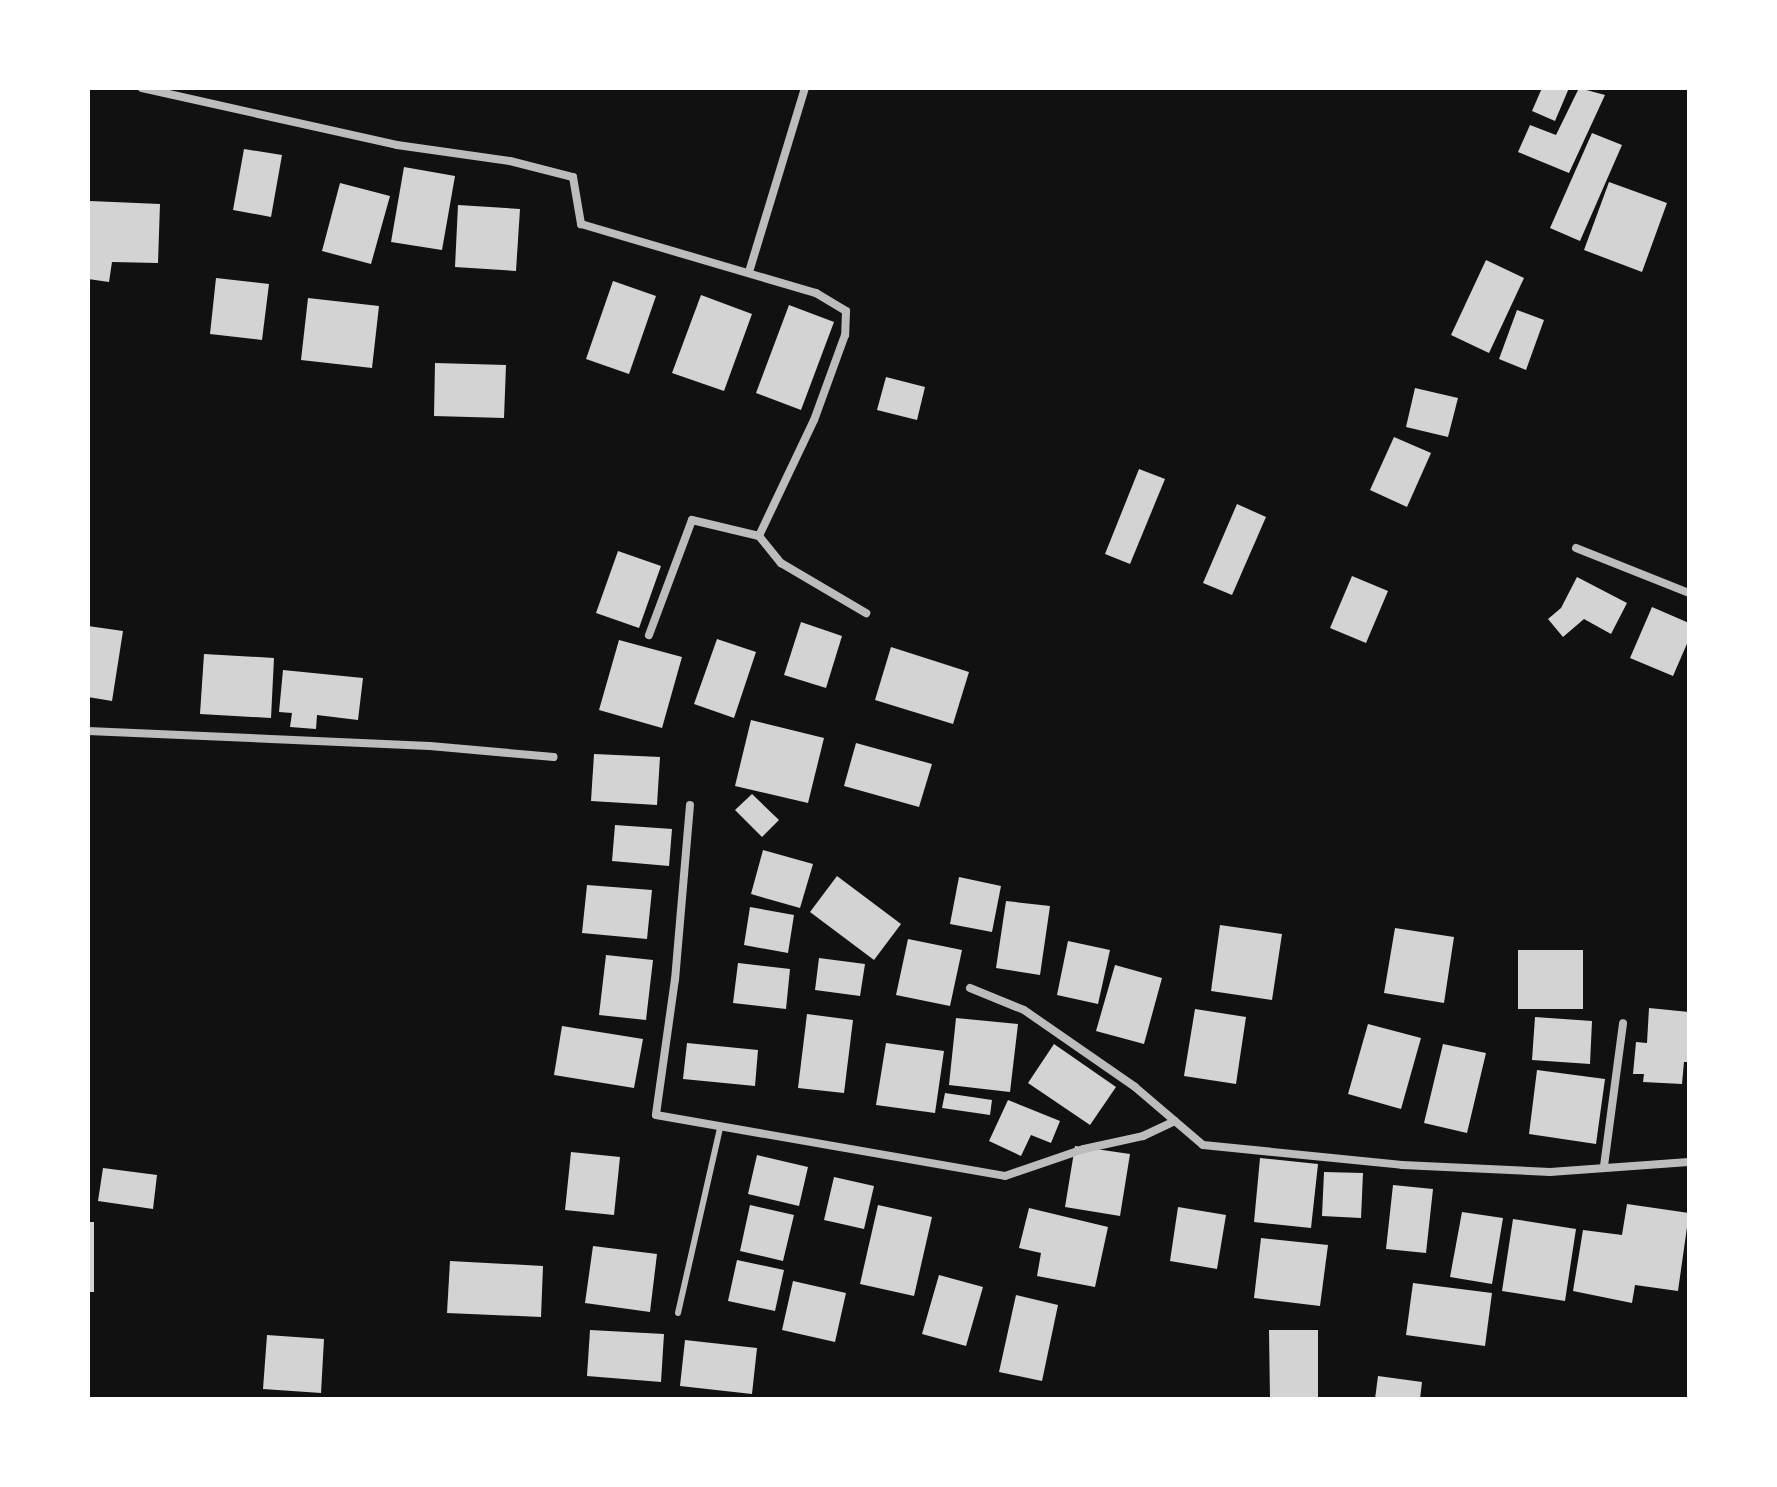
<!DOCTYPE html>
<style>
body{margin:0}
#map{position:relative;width:1777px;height:1487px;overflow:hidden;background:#111;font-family:Helvetica,sans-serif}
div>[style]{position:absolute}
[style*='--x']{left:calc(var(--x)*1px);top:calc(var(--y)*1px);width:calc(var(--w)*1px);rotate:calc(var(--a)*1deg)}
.building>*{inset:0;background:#d3d3d3}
.service>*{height:6px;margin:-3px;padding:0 3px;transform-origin:3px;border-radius:3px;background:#bcbcbc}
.minor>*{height:8px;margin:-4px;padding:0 4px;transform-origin:4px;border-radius:4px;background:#bcbcbc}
span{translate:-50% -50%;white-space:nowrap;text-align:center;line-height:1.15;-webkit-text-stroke:7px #fff;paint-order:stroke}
.frame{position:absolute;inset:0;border:90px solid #fff;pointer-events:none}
</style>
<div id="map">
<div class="building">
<div style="clip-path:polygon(1542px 88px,1569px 88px,1555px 121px,1532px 111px)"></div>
<div style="clip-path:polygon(1579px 88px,1605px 95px,1569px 173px,1518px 152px,1530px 125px,1556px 135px)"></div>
<div style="clip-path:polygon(1592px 133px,1622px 145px,1580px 241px,1550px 228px)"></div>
<div style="clip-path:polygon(244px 149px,282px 155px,271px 217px,233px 210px)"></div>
<div style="clip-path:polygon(404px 167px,455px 176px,442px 250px,391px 242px)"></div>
<div style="clip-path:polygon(1609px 182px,1667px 203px,1642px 272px,1584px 250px)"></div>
<div style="clip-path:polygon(340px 183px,390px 196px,371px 264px,322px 251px)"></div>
<div style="clip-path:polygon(90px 201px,160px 204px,158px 263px,112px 262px,109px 282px,88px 279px)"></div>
<div style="clip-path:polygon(458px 205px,520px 209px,516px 271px,455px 267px)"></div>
<div style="clip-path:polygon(1486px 260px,1524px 278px,1489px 353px,1451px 335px)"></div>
<div style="clip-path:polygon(216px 278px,269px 284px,262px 340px,210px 334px)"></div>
<div style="clip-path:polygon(613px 281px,656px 296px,629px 374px,586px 359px)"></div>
<div style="clip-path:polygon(701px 295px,752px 314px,724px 391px,672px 373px)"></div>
<div style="clip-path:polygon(308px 298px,379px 306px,372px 368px,301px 360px)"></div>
<div style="clip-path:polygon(789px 305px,834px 322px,801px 410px,756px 393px)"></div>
<div style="clip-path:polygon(1517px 310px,1544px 320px,1526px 370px,1499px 359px)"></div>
<div style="clip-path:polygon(435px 363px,506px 365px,504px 418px,434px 416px)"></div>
<div style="clip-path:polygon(886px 377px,925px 387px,917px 420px,877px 410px)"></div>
<div style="clip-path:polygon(1415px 388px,1458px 398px,1448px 437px,1406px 427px)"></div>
<div style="clip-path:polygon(1394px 437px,1431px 453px,1407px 507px,1370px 490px)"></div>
<div style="clip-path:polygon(1139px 469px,1165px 479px,1130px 564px,1105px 554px)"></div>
<div style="clip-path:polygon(1237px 504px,1266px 517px,1232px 595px,1203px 583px)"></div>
<div style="clip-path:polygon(618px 551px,661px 566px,639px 628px,596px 613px)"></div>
<div style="clip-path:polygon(1352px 576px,1388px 591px,1366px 643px,1330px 628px)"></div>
<div style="clip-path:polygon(1577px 577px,1627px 603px,1611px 634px,1584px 619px,1563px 637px,1548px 619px,1561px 608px)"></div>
<div style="clip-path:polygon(1652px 607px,1689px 623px,1689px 639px,1673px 676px,1630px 658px)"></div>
<div style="clip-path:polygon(801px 622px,842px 636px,826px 688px,784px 675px)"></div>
<div style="clip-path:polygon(88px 626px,123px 631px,112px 701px,88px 697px)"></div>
<div style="clip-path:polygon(717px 639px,756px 652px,734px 718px,694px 704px)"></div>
<div style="clip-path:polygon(619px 640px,682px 657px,662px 728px,599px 710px)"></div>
<div style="clip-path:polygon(891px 647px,969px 672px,953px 724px,875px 700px)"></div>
<div style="clip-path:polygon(204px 654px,274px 658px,271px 718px,200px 714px)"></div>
<div style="clip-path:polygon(283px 670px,363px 678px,358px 720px,317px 715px,316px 729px,290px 727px,292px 713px,279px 712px)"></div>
<div style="clip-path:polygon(751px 720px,824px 738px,808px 803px,735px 786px)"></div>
<div style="clip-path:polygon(856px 743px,932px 764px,919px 807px,844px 786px)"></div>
<div style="clip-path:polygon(594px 754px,660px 757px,657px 805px,591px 801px)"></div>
<div style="clip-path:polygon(752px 794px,779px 820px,762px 837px,735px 810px)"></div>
<div style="clip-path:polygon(615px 825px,672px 829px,669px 866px,612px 861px)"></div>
<div style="clip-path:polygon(763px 850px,813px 864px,800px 908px,751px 894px)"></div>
<div style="clip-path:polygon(837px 876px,901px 924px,874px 960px,810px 912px)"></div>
<div style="clip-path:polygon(959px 877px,1001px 886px,992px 932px,950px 924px)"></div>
<div style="clip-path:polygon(587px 885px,652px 890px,647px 939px,582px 933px)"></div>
<div style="clip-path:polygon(1006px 901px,1050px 906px,1040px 975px,996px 968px)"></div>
<div style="clip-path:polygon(750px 907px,794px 915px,788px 953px,744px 945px)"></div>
<div style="clip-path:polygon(1220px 925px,1282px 934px,1272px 1000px,1211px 991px)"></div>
<div style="clip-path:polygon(1395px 928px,1454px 937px,1444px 1003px,1384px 993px)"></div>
<div style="clip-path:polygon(908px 939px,962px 950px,950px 1006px,896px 995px)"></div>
<div style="clip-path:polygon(1068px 941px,1110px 950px,1098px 1004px,1057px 995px)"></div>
<div style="clip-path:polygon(1518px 950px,1583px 950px,1583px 1009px,1518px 1009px)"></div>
<div style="clip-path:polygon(606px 955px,653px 960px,646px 1020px,599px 1015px)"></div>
<div style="clip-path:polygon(819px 958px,865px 964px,860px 996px,815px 990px)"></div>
<div style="clip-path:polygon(738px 963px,790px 969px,786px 1009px,733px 1003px)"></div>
<div style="clip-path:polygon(1115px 965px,1162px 978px,1144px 1044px,1096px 1031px)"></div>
<div style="clip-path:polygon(1649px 1008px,1689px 1012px,1689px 1062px,1684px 1062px,1682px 1084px,1643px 1082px,1644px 1074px,1633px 1074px,1636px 1042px,1647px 1043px)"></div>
<div style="clip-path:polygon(1195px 1009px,1246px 1017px,1236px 1084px,1184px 1076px)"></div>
<div style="clip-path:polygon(807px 1014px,853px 1020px,844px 1093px,798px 1088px)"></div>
<div style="clip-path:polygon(1535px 1017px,1592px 1021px,1590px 1064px,1532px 1060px)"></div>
<div style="clip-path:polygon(956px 1018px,1018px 1024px,1010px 1092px,949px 1085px)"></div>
<div style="clip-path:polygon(1368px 1024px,1421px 1038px,1401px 1109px,1348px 1094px)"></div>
<div style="clip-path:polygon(562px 1026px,643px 1039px,634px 1088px,554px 1075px)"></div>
<div style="clip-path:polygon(687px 1043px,758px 1050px,755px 1086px,683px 1079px)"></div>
<div style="clip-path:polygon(886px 1043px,944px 1051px,935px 1113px,876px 1105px)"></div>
<div style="clip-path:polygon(1054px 1044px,1116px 1087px,1090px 1125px,1028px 1083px)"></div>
<div style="clip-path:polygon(1443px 1044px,1486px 1053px,1467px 1133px,1424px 1123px)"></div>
<div style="clip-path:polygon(1537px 1070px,1605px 1079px,1596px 1144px,1529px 1134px)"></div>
<div style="clip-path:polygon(945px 1093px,992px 1100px,990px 1115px,942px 1108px)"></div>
<div style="clip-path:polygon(1008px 1100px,1060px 1121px,1051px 1143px,1031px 1135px,1021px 1156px,989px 1141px)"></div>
<div style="clip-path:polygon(1075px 1146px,1130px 1154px,1120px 1216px,1065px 1207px)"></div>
<div style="clip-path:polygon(571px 1152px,620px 1157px,614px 1215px,565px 1210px)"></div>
<div style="clip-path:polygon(757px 1155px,808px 1167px,799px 1206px,748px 1194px)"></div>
<div style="clip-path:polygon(1260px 1158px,1318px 1164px,1311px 1228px,1254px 1222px)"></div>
<div style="clip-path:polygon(103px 1168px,157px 1175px,153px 1209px,98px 1201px)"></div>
<div style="clip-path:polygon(1324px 1172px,1363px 1173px,1361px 1218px,1322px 1216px)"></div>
<div style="clip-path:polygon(834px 1177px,874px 1186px,864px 1229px,824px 1220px)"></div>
<div style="clip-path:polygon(1393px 1185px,1433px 1189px,1426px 1253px,1386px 1249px)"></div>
<div style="clip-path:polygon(1627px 1204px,1689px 1213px,1678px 1291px,1635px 1285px,1632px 1303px,1573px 1291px,1583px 1230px,1622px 1235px)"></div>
<div style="clip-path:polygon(750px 1205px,794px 1215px,783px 1261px,740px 1251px)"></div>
<div style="clip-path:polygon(878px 1205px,932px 1217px,914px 1296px,860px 1284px)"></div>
<div style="clip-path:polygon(1178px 1207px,1226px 1215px,1217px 1269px,1170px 1261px)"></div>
<div style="clip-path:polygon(1029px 1208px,1108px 1227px,1095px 1287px,1037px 1276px,1041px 1253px,1019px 1248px)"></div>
<div style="clip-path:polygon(1462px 1212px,1503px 1218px,1492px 1284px,1450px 1277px)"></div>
<div style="clip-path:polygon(1513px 1219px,1576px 1229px,1565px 1301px,1502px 1291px)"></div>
<div style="clip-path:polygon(88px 1222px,94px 1222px,94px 1292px,88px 1292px)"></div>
<div style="clip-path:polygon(1261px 1238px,1328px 1245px,1320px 1306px,1254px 1298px)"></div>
<div style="clip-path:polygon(593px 1246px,657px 1254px,650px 1312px,585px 1303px)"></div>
<div style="clip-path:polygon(737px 1260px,784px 1270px,775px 1311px,728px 1301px)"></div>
<div style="clip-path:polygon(450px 1261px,543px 1266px,541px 1317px,447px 1313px)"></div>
<div style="clip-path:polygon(939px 1275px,983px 1287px,966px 1346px,922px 1334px)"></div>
<div style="clip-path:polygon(793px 1281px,846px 1293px,835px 1342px,782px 1330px)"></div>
<div style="clip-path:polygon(1413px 1283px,1492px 1293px,1485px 1346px,1406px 1335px)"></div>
<div style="clip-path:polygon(1016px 1295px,1058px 1305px,1042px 1381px,999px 1372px)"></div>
<div style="clip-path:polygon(590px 1330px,664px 1334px,661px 1382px,587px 1376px)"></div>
<div style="clip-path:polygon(1269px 1330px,1318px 1330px,1318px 1399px,1270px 1399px)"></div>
<div style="clip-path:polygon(267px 1335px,324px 1339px,321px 1393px,263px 1389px)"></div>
<div style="clip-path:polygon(685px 1340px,757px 1348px,752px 1394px,680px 1386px)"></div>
<div style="clip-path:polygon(1378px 1376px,1422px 1382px,1420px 1399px,1375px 1399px)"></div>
</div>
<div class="service">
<div style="--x:678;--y:1313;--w:190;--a:-77.2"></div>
</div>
<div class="minor">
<div style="--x:142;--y:88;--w:261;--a:12.6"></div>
<div style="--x:397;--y:145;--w:114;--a:8.1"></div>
<div style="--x:510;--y:161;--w:65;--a:14.3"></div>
<div style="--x:573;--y:177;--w:48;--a:80.3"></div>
<div style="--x:581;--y:224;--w:245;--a:16.4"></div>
<div style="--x:816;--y:293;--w:35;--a:31"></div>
<div style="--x:846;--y:311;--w:24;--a:92"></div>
<div style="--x:845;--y:335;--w:90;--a:110"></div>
<div style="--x:814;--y:420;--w:128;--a:115.4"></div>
<div style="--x:759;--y:536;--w:69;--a:-166.6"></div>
<div style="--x:692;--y:520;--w:123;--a:110.5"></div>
<div style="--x:749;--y:272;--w:192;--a:-73.1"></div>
<div style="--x:759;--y:536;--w:35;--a:51"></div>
<div style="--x:781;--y:563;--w:99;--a:30.5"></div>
<div style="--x:1576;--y:548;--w:122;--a:21.7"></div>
<div style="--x:88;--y:731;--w:342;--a:2.5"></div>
<div style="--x:430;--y:746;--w:124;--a:5.1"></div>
<div style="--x:690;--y:805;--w:175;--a:94.9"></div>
<div style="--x:675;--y:979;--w:137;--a:98"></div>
<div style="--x:656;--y:1115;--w:354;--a:9.9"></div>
<div style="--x:1005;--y:1176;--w:83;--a:-18.9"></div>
<div style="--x:1084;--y:1149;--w:60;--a:-12.4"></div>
<div style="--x:1143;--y:1136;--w:35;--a:-25"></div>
<div style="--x:970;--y:988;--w:58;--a:22.2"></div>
<div style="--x:1024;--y:1010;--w:135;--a:34.7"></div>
<div style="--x:1135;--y:1087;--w:89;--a:40.5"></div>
<div style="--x:1203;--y:1145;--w:200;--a:5.7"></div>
<div style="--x:1402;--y:1165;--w:148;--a:2.7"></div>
<div style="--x:1550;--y:1172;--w:139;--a:-4.1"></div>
<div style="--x:1604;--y:1166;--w:144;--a:-82.4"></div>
</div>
<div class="frame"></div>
</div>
